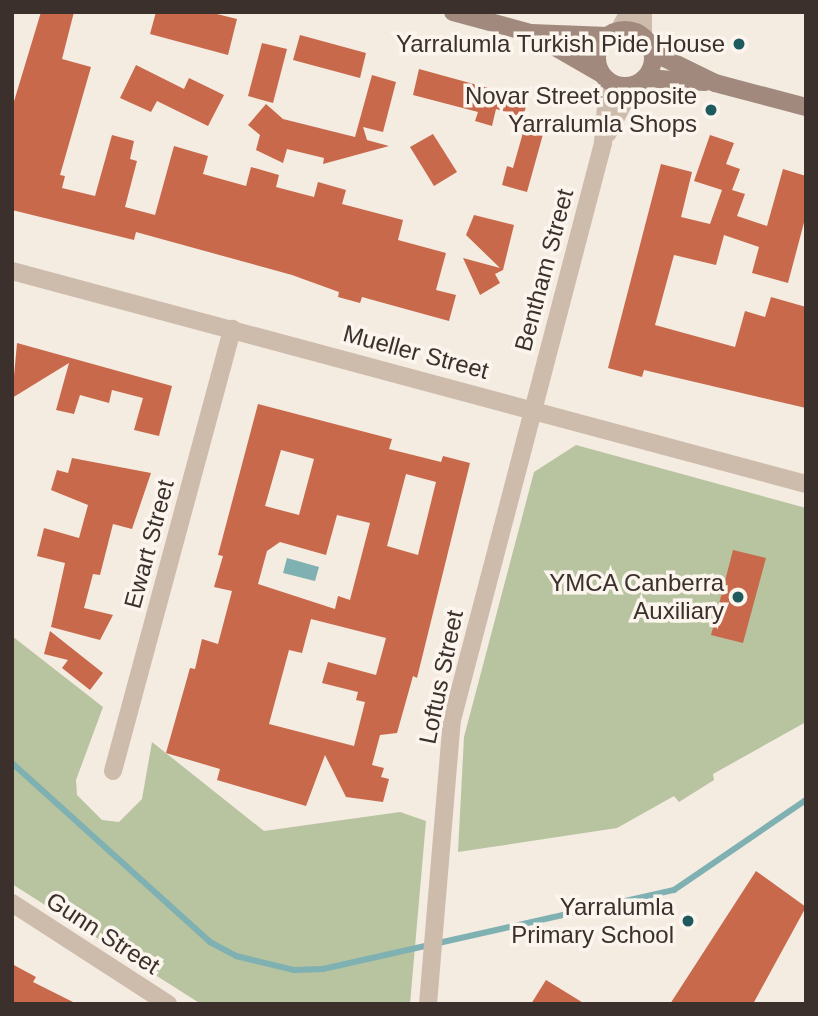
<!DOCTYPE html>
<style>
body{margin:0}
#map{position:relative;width:818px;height:1016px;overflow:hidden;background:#f4ebe1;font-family:Arial,sans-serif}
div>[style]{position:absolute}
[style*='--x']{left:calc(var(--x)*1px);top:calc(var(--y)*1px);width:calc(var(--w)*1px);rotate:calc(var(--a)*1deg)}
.green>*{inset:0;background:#b8c4a0}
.water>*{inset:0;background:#7fb0b2}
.stream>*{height:6px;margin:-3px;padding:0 3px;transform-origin:3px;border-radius:3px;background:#7fb0b2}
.building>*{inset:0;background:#c8694b}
.minor>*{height:18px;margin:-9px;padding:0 9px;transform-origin:9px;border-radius:9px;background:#cdbbac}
.tertiary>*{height:18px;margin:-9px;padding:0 9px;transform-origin:9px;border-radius:9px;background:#cdbbac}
.secondary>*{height:18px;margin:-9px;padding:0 9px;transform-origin:9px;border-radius:9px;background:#a18a7d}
.secondary>.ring{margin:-9px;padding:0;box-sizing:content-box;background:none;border:18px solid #a18a7d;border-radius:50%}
.dots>*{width:19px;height:19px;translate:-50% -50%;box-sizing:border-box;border:4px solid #fbf5ee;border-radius:50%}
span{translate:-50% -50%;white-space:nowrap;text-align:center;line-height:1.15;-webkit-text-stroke:7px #fbf5ee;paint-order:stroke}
.poi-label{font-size:24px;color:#3b302b}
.right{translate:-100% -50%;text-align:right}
.street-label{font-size:24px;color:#3b302b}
.frame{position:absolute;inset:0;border:14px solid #3b302b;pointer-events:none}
</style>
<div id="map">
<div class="green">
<div style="clip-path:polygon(576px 445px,806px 508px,806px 722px,713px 774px,714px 780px,679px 802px,674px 796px,617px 828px,458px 852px,464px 737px,534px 472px)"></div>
<div style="clip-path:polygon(12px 636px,103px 707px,76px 780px,77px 795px,102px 820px,119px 822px,142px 799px,152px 742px,264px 831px,400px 812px,426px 821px,410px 1004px,201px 1004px,12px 884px)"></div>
</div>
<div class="water">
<div style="clip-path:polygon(287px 558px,319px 567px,315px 581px,283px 573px)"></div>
</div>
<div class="stream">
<div style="--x:12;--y:763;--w:267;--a:42.1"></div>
<div style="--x:210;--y:942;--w:30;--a:28"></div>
<div style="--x:236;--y:956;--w:60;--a:13.6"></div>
<div style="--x:294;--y:970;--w:29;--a:-2"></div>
<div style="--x:323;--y:969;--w:360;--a:-12.7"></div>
<div style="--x:674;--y:890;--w:160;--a:-34.3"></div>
</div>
<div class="building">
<div style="clip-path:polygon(41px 12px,74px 12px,62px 59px,91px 67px,60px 175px,65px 176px,62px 188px,95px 196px,112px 135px,134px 141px,130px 159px,137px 161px,125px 207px,155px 215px,174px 146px,208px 156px,203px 174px,246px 186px,251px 167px,279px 175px,276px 187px,314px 197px,318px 182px,346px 190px,342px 204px,403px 220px,398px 240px,446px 253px,436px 290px,456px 295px,449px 321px,362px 297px,360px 303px,338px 297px,339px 292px,292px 275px,136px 232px,134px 240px,12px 210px,12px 108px)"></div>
<div style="clip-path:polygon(156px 12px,209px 12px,237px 19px,228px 55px,150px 34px)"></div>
<div style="clip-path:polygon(300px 35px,366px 53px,360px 78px,293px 60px)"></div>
<div style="clip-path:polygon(262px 43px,287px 49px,273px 103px,248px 96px)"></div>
<div style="clip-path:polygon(136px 65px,184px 89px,189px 78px,224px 95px,208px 126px,157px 101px,151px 112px,120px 98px)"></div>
<div style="clip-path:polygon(419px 69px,528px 99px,523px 117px,496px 109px,492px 126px,475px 121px,478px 112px,413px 95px)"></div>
<div style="clip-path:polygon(372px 75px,396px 82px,383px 132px,363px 127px,367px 140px,389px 146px,323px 164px,324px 158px,287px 149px,283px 163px,256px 150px,260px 135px,248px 125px,266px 104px,283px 119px,355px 137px)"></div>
<div style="clip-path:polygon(526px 122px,545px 127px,527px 192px,502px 185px,507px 166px,513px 168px)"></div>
<div style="clip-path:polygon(433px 134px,457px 172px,434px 186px,410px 147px)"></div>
<div style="clip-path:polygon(710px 135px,734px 143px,726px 164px,740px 169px,732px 190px,745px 194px,737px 216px,767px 226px,783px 169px,806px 176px,806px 215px,788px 283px,752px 273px,759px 247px,724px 235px,716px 265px,674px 255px,655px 325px,735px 347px,745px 311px,765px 317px,771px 297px,806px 307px,806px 408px,644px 370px,642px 377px,608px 368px,661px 164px,692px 172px,681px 217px,710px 224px,722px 190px,694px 181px)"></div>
<div style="clip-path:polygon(474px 215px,514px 225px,503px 270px,495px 274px,500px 283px,480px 295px,463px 258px,500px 268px,466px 235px)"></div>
<div style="clip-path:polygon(17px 343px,172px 386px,159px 436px,134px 430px,143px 398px,112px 390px,109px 403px,80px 395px,74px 414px,56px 410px,69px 363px,12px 398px)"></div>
<div style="clip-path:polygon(evenodd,258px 404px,392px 439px,389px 449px,441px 462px,443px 456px,470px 463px,417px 678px,413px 676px,397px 733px,380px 735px,372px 765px,384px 768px,381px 777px,389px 779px,383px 802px,346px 797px,325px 755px,306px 806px,217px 780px,220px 769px,166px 753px,190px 668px,195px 669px,202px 639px,218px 644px,232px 591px,214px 587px,223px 556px,218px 555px,258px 404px,281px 450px,314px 459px,299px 515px,265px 506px,281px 450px,258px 404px,406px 474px,436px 482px,418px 555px,387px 546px,406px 474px,258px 404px,337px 515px,370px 523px,350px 600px,338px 596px,335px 609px,258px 584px,267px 551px,280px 542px,326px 555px,337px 515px,258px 404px,311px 619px,386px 638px,376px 675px,328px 662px,322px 683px,358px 692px,356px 700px,365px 702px,354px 746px,269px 724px,289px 650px,302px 653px,311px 619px)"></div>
<div style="clip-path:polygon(72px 458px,151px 473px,132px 529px,113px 524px,100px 575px,93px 574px,84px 608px,113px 615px,100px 640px,51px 627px,65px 563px,37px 556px,44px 528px,79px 538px,88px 505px,51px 490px,57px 470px,68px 473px)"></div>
<div style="clip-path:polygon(733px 550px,766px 558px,743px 643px,711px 635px)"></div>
<div style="clip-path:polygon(50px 631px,103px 673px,90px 690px,62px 668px,68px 660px,44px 654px)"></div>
<div style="clip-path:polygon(756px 871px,806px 907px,753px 1004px,670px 1004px)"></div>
<div style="clip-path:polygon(12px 964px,36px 977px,33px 982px,77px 1004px,12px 1004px)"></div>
<div style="clip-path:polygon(546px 980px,585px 1004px,531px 1004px)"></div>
</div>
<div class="minor">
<div style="--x:643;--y:12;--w:24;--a:90"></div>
<div style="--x:619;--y:30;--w:21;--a:-61"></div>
<div style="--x:12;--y:271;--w:822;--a:15.02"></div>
<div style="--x:113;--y:771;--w:458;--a:-74.9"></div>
<div style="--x:12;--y:903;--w:186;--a:32.9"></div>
</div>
<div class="tertiary">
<div style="--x:608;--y:133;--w:53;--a:-62.9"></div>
<div style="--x:428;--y:1004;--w:285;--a:-85.2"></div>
<div style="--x:452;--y:720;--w:596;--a:-75.33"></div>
<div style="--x:603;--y:143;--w:61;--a:-85.3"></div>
</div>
<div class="secondary">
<div style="--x:453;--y:12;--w:81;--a:15.1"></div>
<div style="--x:531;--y:33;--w:77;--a:2.2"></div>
<div class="ring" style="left:597px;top:30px;width:38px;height:38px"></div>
<div style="--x:534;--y:35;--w:76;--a:29.9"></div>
<div style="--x:652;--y:52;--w:70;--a:26.2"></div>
<div style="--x:715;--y:83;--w:94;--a:14.8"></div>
<div style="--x:645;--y:78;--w:60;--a:3.8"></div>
</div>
<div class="dots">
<div style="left:739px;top:44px;background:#1f5a5e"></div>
<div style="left:711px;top:110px;background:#1f5a5e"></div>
<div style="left:738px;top:597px;background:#1f5a5e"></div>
<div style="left:688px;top:921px;background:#1f5a5e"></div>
</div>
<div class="poi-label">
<span class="right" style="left:725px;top:44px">Yarralumla Turkish Pide House</span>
<span class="right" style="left:697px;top:110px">Novar Street opposite<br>Yarralumla Shops</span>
<span class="right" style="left:724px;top:597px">YMCA Canberra<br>Auxiliary</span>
<span class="right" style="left:674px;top:921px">Yarralumla<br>Primary School</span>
</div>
<div class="street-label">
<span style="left:544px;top:270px;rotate:-75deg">Bentham Street</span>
<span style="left:416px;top:352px;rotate:15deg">Mueller Street</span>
<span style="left:149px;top:544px;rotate:-75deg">Ewart Street</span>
<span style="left:441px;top:677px;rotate:-78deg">Loftus Street</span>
<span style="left:103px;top:933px;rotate:33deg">Gunn Street</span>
</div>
<div class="frame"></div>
</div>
